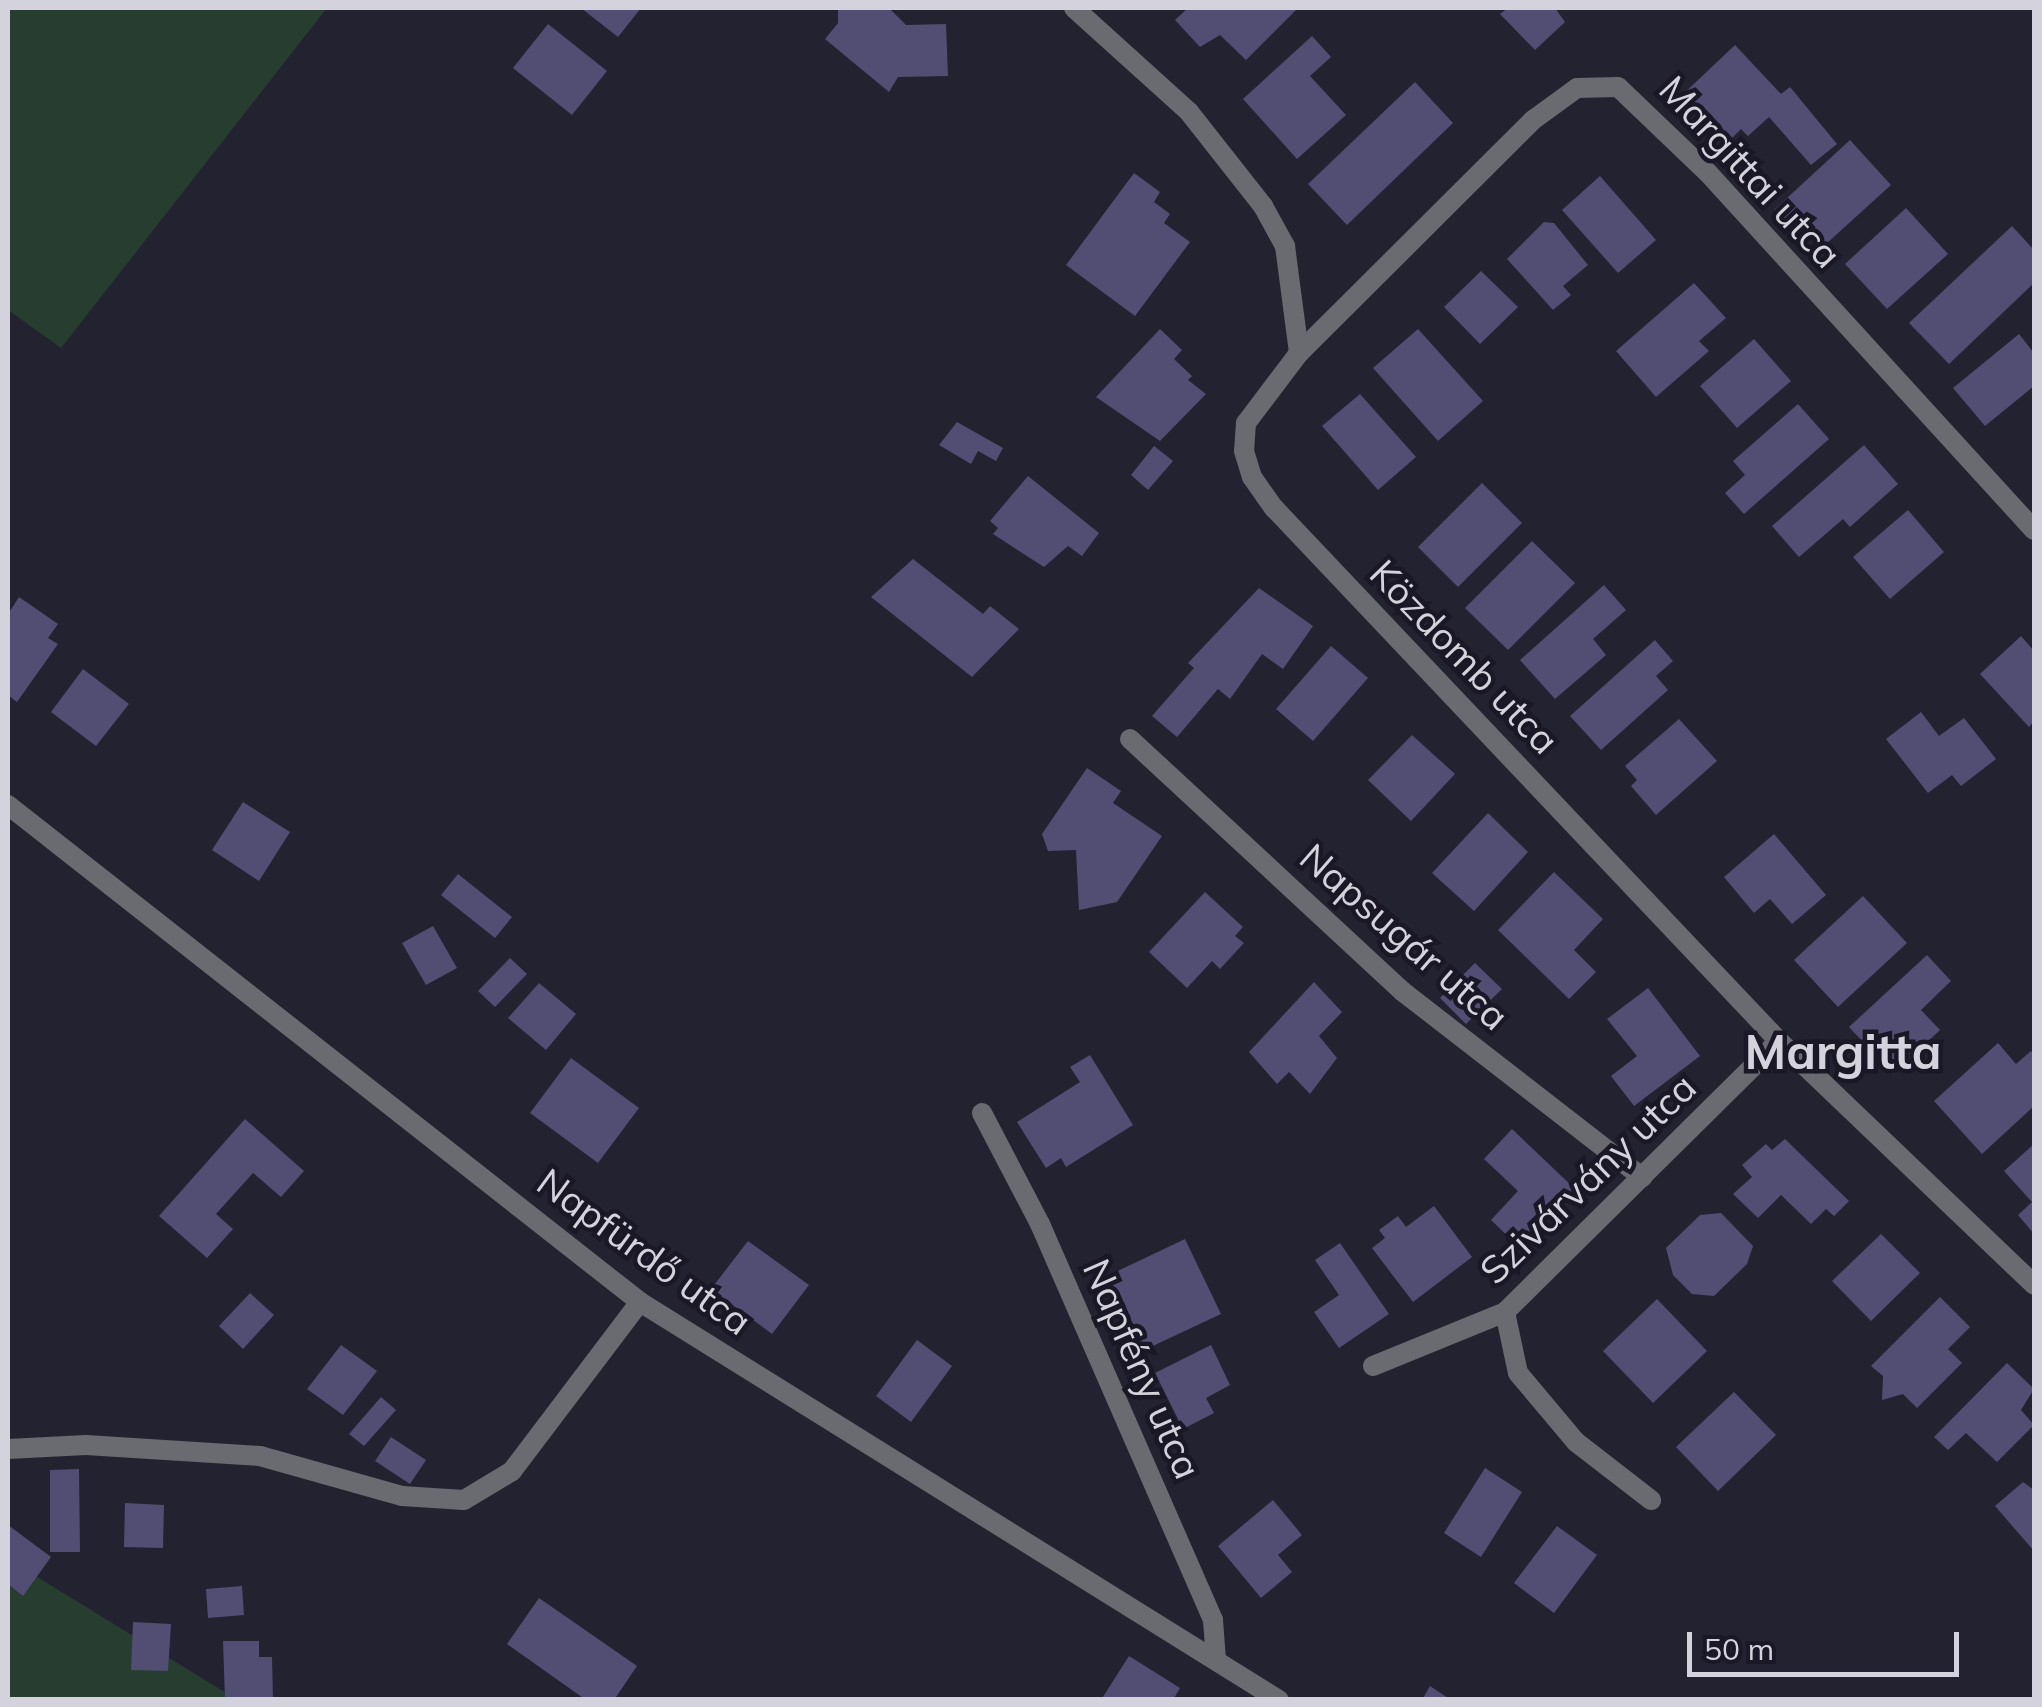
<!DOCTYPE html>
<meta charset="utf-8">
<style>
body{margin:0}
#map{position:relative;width:2042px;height:1707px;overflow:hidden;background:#232230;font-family:Mulish,sans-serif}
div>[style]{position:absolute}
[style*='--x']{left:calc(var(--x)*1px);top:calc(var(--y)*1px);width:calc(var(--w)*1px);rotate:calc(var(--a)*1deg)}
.green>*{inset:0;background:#263d30}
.building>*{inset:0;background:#524d73}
.street>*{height:20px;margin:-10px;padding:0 10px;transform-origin:10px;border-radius:10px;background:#6a6a71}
span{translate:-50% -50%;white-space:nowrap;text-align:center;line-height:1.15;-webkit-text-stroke:9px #1a1826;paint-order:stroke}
.street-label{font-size:38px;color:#d4d3dd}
.district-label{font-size:48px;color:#d4d3dd;font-weight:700}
.frame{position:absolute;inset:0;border:10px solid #d4d3dd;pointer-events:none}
.scale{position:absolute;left:1687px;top:1632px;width:272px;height:45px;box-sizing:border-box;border:5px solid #d4d3dd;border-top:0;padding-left:12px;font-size:30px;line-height:35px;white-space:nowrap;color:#d4d3dd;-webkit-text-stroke:8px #1a1826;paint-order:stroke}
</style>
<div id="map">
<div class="green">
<div style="clip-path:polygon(8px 8px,327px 8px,61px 348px,8px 310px)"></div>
<div style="clip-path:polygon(8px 1559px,236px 1699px,8px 1699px)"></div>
</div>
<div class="building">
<div style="clip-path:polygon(581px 8px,641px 8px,618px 37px)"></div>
<div style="clip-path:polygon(838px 8px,889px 8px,906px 25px,946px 24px,948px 76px,898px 77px,889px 92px,825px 39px,838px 23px)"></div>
<div style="clip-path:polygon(1188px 8px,1298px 8px,1246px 60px,1220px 35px,1200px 47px,1175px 20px)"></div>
<div style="clip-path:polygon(1508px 8px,1555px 8px,1565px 22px,1535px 50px,1500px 14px)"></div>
<div style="clip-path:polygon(548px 24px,607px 71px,572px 115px,513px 68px)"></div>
<div style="clip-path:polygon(1312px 36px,1331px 57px,1310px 76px,1346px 115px,1297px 159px,1243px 99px)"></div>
<div style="clip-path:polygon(1735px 45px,1781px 94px,1790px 87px,1837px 144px,1811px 165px,1769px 117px,1748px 136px,1741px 129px,1725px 145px,1680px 97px)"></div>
<div style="clip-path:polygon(1415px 82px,1453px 123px,1347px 225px,1308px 184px)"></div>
<div style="clip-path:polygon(1850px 140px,1891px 185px,1826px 244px,1809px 226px,1798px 236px,1774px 210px)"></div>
<div style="clip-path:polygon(1134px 173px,1160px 192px,1154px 202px,1170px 214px,1164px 223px,1190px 242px,1135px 316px,1066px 265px)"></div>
<div style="clip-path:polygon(1600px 176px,1656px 240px,1618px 273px,1562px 210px)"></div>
<div style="clip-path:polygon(1906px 208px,1948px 254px,1887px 309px,1845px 264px)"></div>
<div style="clip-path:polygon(1544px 222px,1554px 223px,1588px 265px,1563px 286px,1571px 295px,1553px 310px,1507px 259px)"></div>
<div style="clip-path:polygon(2012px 226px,2034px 250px,2034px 283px,1949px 364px,1909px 323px)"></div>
<div style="clip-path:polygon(1481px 271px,1518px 307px,1480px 344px,1444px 307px)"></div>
<div style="clip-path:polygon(1694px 283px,1726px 318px,1699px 341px,1709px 351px,1656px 397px,1616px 351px)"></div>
<div style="clip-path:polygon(1160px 329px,1182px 350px,1174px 359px,1192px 376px,1188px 380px,1206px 394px,1160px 441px,1096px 397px)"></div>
<div style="clip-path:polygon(1418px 329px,1483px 401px,1438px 441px,1373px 368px)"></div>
<div style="clip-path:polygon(2019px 334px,2034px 353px,2034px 386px,1985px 426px,1953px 388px)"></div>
<div style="clip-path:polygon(1754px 339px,1791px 381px,1737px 428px,1700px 386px)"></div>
<div style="clip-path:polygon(1360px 394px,1416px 457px,1378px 490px,1322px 426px)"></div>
<div style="clip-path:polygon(1798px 404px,1829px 439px,1744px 514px,1725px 493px,1745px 475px,1733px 461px)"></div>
<div style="clip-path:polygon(957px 422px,1003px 448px,996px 461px,978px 451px,971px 464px,939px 445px)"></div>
<div style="clip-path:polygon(1864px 445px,1898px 484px,1850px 527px,1843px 519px,1799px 557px,1772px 526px)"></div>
<div style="clip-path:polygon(1154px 446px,1173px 461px,1148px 490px,1131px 475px)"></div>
<div style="clip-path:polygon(1028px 476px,1099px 533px,1082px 556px,1068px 546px,1044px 567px,993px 534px,998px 528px,990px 521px)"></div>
<div style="clip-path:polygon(1482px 483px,1522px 523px,1458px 587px,1418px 547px)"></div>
<div style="clip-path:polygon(1908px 510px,1944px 552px,1890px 599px,1853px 557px)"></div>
<div style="clip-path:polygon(1532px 541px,1575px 583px,1508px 650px,1465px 608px)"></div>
<div style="clip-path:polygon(913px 559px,983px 614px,990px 606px,1019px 629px,972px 677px,871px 597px)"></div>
<div style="clip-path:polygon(1604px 585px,1626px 610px,1593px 639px,1606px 655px,1555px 699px,1520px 660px)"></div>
<div style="clip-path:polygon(1259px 588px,1313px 626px,1283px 669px,1262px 654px,1230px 699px,1218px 689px,1177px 737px,1152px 716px,1194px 668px,1188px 663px)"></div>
<div style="clip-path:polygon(19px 597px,58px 624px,48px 638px,58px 644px,17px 702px,8px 695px,8px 614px)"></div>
<div style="clip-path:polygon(2021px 636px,2034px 651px,2034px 721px,2029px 727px,1980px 674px)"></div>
<div style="clip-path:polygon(1655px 640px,1673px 661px,1656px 676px,1668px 690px,1601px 750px,1570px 716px)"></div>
<div style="clip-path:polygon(1331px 646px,1368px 678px,1313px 741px,1276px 709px)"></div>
<div style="clip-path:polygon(83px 669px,129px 704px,96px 746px,51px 712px)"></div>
<div style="clip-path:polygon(1921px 712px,1939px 736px,1964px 718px,1996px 759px,1961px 786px,1952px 775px,1928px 793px,1886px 739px)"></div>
<div style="clip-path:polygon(1679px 719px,1717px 761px,1656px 815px,1631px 786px,1637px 780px,1625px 766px)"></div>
<div style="clip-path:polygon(1412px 735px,1455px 774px,1411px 821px,1368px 780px)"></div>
<div style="clip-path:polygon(1087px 768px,1121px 791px,1113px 803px,1162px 836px,1117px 902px,1079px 910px,1076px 850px,1048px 851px,1042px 834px)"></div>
<div style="clip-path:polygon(243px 802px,290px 832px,259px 881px,212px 850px)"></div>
<div style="clip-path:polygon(1488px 813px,1528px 852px,1474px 911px,1432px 873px)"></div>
<div style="clip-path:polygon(1774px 834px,1826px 895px,1792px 924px,1770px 899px,1754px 913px,1724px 877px)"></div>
<div style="clip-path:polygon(1554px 872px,1603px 919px,1574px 950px,1596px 972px,1569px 999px,1498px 930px)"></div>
<div style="clip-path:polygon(458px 874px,512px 917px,495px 938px,441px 895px)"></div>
<div style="clip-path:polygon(1205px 892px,1243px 927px,1235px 936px,1244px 943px,1220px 969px,1212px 961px,1187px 988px,1149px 952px)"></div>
<div style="clip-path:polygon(1863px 896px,1907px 943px,1838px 1007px,1794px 960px)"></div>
<div style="clip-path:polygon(433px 926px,457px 968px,426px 985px,402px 943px)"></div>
<div style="clip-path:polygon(1927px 955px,1951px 981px,1921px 1010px,1940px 1030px,1893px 1074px,1849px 1027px)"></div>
<div style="clip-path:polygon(510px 958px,527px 974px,495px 1007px,478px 991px)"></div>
<div style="clip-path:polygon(1475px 963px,1502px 989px,1466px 1024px,1440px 998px)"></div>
<div style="clip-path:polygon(1314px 982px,1342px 1012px,1319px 1036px,1337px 1058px,1310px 1094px,1289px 1072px,1277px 1084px,1249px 1052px)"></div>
<div style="clip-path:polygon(539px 983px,576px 1014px,546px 1050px,508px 1018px)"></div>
<div style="clip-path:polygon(1648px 988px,1700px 1056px,1634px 1106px,1611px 1076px,1637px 1056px,1607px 1019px)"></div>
<div style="clip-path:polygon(1998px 1043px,2016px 1064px,2031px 1051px,2034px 1055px,2034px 1106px,1982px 1154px,1934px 1101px)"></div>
<div style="clip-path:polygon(1090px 1055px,1133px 1125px,1066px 1167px,1061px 1158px,1046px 1168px,1017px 1122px,1080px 1082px,1070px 1067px)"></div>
<div style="clip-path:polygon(571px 1058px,639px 1108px,598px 1163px,530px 1113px)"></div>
<div style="clip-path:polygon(245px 1119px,304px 1171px,281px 1197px,253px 1173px,216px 1214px,233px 1229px,207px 1258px,159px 1216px)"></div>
<div style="clip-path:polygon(1512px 1129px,1575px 1189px,1519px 1247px,1491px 1220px,1518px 1191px,1484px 1159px)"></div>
<div style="clip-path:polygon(1785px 1139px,1849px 1201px,1834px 1216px,1826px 1209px,1811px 1224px,1781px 1195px,1758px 1218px,1733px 1194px,1752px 1177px,1742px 1165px,1766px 1144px,1772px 1150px)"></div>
<div style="clip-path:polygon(2034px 1144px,2034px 1234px,2018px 1215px,2032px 1202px,2004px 1171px)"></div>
<div style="clip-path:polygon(1434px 1206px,1472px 1257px,1413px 1302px,1372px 1248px,1385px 1238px,1379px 1230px,1398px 1216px,1406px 1227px)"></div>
<div style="clip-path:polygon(1721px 1213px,1753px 1246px,1747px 1264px,1714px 1296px,1692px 1294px,1673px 1275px,1666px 1248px,1700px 1215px)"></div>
<div style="clip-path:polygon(1881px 1234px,1920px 1273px,1871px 1321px,1832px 1281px)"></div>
<div style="clip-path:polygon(1185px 1239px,1221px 1314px,1140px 1352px,1105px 1277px)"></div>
<div style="clip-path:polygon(748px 1241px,809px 1285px,772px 1334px,711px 1289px)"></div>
<div style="clip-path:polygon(1340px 1243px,1389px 1314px,1339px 1348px,1314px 1312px,1339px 1295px,1315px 1260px)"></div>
<div style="clip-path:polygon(250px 1293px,274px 1315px,243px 1349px,219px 1326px)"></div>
<div style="clip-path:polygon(1940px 1297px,1970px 1327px,1948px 1349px,1962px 1363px,1917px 1408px,1903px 1394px,1882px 1400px,1883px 1376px,1871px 1366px)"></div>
<div style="clip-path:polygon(1657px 1299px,1707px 1351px,1653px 1403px,1603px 1351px)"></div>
<div style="clip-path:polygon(917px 1340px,952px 1366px,911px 1422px,876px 1396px)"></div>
<div style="clip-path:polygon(341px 1345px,377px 1371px,343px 1415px,307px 1389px)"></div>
<div style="clip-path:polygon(1211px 1345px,1230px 1385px,1206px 1398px,1214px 1413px,1183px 1429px,1155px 1373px)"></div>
<div style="clip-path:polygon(2007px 1363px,2034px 1389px,2021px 1410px,2034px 1425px,1997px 1462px,1966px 1433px,1948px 1450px,1934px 1437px)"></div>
<div style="clip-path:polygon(1734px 1392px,1776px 1435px,1718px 1491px,1676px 1447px)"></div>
<div style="clip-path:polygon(381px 1397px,396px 1410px,364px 1446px,349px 1434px)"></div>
<div style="clip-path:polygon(391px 1437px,426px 1460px,410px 1484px,375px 1461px)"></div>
<div style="clip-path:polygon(1485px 1468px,1522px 1492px,1481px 1557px,1444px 1533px)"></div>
<div style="clip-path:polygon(79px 1469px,80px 1552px,50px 1552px,50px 1470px)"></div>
<div style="clip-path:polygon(2023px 1482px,2034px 1490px,2034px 1551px,1995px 1506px)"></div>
<div style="clip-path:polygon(1273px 1500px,1302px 1535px,1278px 1555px,1292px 1572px,1261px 1598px,1218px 1546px)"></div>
<div style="clip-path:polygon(125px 1503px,164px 1505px,163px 1548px,124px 1547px)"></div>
<div style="clip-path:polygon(8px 1525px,51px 1557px,23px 1596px,8px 1584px)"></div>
<div style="clip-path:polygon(1557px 1526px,1597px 1555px,1554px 1613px,1514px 1583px)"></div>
<div style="clip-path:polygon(242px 1586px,244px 1615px,208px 1618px,206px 1589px)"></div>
<div style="clip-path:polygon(539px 1598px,637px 1666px,614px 1700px,586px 1700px,507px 1644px)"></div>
<div style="clip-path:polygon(133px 1622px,171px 1624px,168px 1671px,131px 1670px)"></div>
<div style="clip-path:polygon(223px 1641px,259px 1641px,259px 1657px,272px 1657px,273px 1700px,225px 1700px)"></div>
<div style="clip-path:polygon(1129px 1656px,1180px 1688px,1173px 1700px,1101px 1700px)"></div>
<div style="clip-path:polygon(1430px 1686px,1451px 1700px,1422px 1700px)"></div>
</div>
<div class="street">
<div style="--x:1074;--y:8;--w:155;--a:42.1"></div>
<div style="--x:1189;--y:112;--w:120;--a:51.8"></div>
<div style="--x:1263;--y:206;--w:46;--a:61.2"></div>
<div style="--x:1285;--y:246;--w:108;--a:82.5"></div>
<div style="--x:2034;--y:530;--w:483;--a:-132.4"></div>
<div style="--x:1708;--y:173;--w:124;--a:-136.3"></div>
<div style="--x:1618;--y:87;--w:41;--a:178.6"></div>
<div style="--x:1577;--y:88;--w:54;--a:144"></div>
<div style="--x:1533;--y:120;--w:330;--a:135.1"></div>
<div style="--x:1299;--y:353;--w:88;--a:127.1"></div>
<div style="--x:1246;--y:423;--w:28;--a:94"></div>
<div style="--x:1244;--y:451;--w:27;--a:73"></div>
<div style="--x:1252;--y:477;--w:38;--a:55"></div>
<div style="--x:1274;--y:508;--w:734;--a:46.55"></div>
<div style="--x:1779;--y:1041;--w:353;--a:43.7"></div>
<div style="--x:1130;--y:739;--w:371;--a:42.8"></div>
<div style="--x:1402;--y:991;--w:304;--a:37.8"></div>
<div style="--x:8;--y:805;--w:804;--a:38.18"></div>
<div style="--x:640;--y:1302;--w:753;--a:31.92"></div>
<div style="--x:982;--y:1113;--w:125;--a:62.4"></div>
<div style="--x:1040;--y:1224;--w:432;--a:66.4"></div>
<div style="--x:1213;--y:1620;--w:40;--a:85.7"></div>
<div style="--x:1505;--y:1312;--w:62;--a:78"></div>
<div style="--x:1518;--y:1373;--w:90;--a:50"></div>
<div style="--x:1576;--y:1442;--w:95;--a:37.7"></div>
<div style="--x:1373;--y:1366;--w:143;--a:-22.2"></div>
<div style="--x:1505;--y:1312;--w:385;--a:-44.7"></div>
<div style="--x:8;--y:1449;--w:78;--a:-2.9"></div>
<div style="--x:86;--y:1445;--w:174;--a:3.6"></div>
<div style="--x:260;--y:1456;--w:148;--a:15.7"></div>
<div style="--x:402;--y:1496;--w:62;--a:3.7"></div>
<div style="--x:464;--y:1500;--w:56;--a:-31.1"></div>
<div style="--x:512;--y:1471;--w:212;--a:-52.9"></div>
</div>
<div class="street-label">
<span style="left:1750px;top:172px;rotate:47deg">Margittai utca</span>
<span style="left:1464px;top:657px;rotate:46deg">Közdomb utca</span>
<span style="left:1404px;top:937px;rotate:41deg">Napsugár utca</span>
<span style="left:1588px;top:1179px;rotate:-44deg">Szivárvány utca</span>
<span style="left:644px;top:1252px;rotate:36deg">Napfürdő utca</span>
<span style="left:1142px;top:1369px;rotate:66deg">Napfény utca</span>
</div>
<div class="district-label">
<span style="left:1843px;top:1052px">Margitta</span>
</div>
<div class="frame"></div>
<div class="scale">50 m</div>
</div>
